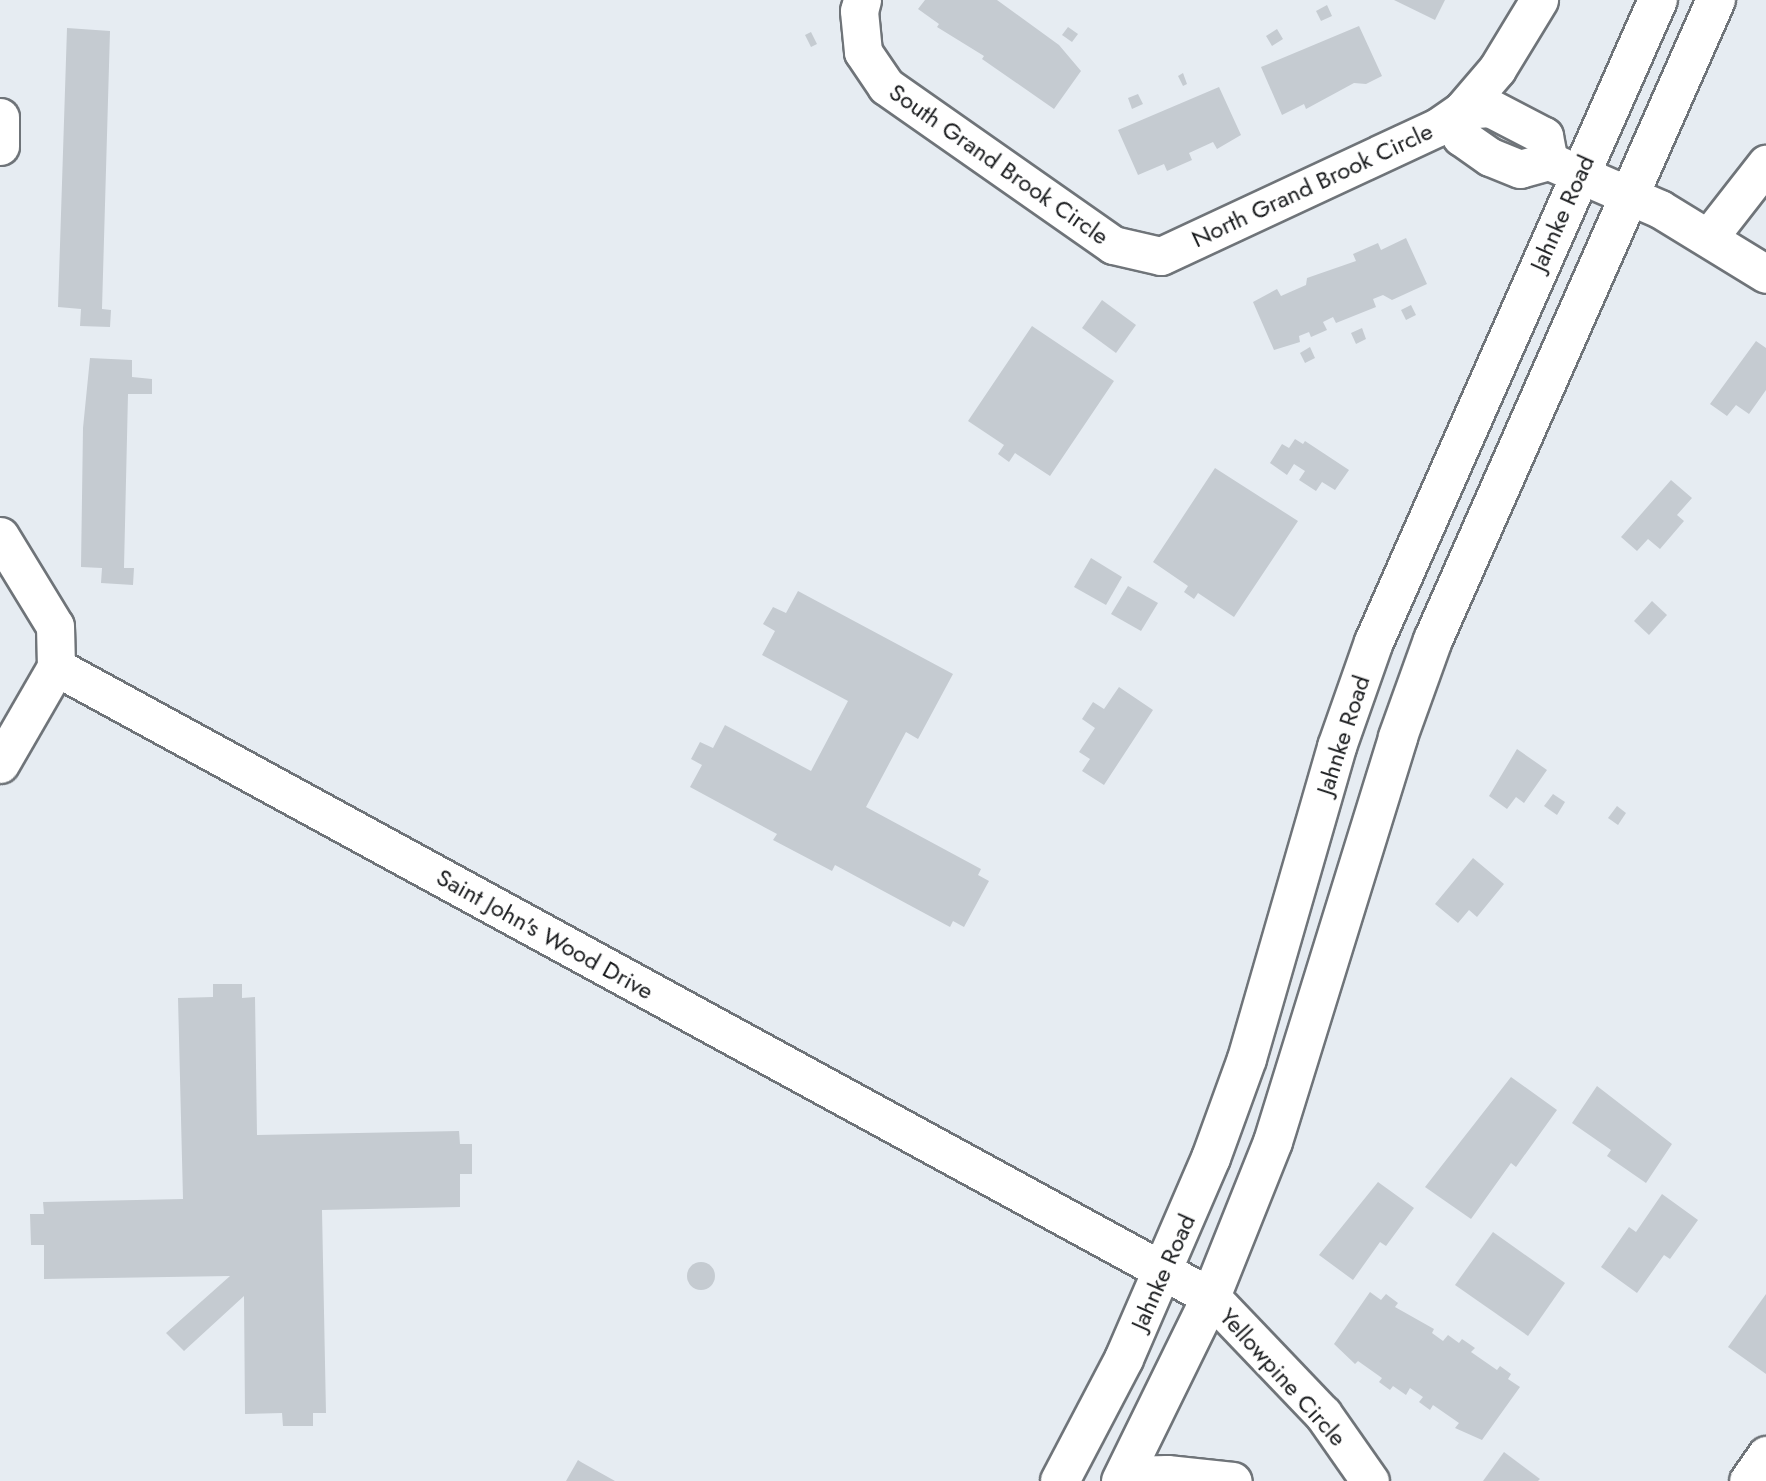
<!DOCTYPE html>
<style>
body{margin:0}
#map{position:relative;width:1766px;height:1481px;overflow:hidden;background:#e6ecf2;font-family:Jost,sans-serif}
div>[style]{position:absolute}
[style*='--x']{left:calc(var(--x)*1px);top:calc(var(--y)*1px);width:calc(var(--w)*1px);rotate:calc(var(--a)*1deg)}
.building>*{inset:0;background:#c5cbd1}
.round{border-radius:50%}
.roads{filter:drop-shadow(2px 0 #6f7479) drop-shadow(-2px 0 #6f7479) drop-shadow(0 2px #6f7479) drop-shadow(0 -2px #6f7479)}
.minor>*{height:37px;margin:-18.5px;padding:0 18.5px;transform-origin:18.5px;border-radius:18.5px;background:#fff}
.major>*{height:38px;margin:-19px;padding:0 19px;transform-origin:19px;border-radius:19px;background:#fff}
span{translate:-50% -50%;white-space:nowrap;text-align:center;line-height:1.15;-webkit-text-stroke:5px #fff;paint-order:stroke}
.street-label{font-size:24px;color:#191b1d}
</style>
<div id="map">
<div class="building">
<div style="clip-path:polygon(925px 0,997px 0,1059px 45px,1081px 71px,1054px 109px,982px 59px,984px 56px,937px 27px,939px 24px,918px 9px)"></div>
<div style="clip-path:polygon(1394px 0,1445px 0,1435px 20px)"></div>
<div style="clip-path:polygon(1327px 5px,1332px 16px,1321px 21px,1316px 11px)"></div>
<div style="clip-path:polygon(1359px 26px,1382px 76px,1366px 84px,1354px 83px,1306px 109px,1304px 104px,1282px 115px,1261px 67px)"></div>
<div style="clip-path:polygon(1068px 27px,1078px 34px,1072px 42px,1062px 35px)"></div>
<div style="clip-path:polygon(67px 28px,110px 31px,102px 309px,111px 310px,110px 327px,80px 326px,81px 309px,58px 307px)"></div>
<div style="clip-path:polygon(1277px 29px,1283px 39px,1272px 46px,1266px 36px)"></div>
<div style="clip-path:polygon(811px 32px,817px 44px,811px 47px,805px 35px)"></div>
<div style="clip-path:polygon(1183px 73px,1187px 84px,1183px 86px,1178px 76px)"></div>
<div style="clip-path:polygon(1219px 87px,1241px 135px,1217px 149px,1213px 142px,1189px 153px,1192px 160px,1167px 171px,1164px 164px,1138px 175px,1118px 130px)"></div>
<div style="clip-path:polygon(1138px 94px,1143px 104px,1132px 109px,1128px 98px)"></div>
<div style="clip-path:polygon(1406px 238px,1427px 284px,1392px 300px,1383px 295px,1373px 299px,1376px 307px,1336px 323px,1333px 317px,1323px 322px,1327px 330px,1311px 337px,1309px 332px,1299px 336px,1300px 342px,1274px 350px,1253px 302px,1277px 289px,1281px 296px,1306px 285px,1307px 278px,1356px 261px,1353px 254px,1378px 243px,1381px 250px)"></div>
<div style="clip-path:polygon(1102px 300px,1136px 325px,1116px 353px,1082px 328px)"></div>
<div style="clip-path:polygon(1411px 305px,1416px 315px,1406px 320px,1401px 310px)"></div>
<div style="clip-path:polygon(1032px 326px,1114px 381px,1050px 476px,1015px 453px,1009px 462px,998px 454px,1004px 445px,968px 421px)"></div>
<div style="clip-path:polygon(1362px 328px,1366px 339px,1356px 344px,1351px 333px)"></div>
<div style="clip-path:polygon(1756px 341px,1766px 348px,1766px 390px,1749px 414px,1736px 405px,1727px 416px,1710px 404px)"></div>
<div style="clip-path:polygon(1310px 347px,1315px 358px,1305px 363px,1300px 353px)"></div>
<div style="clip-path:polygon(90px 358px,132px 360px,132px 377px,152px 379px,152px 394px,128px 394px,124px 568px,134px 568px,133px 585px,101px 583px,102px 568px,81px 567px,83px 428px)"></div>
<div style="clip-path:polygon(1295px 439px,1303px 444px,1305px 441px,1349px 470px,1335px 490px,1322px 482px,1316px 491px,1299px 480px,1305px 471px,1294px 464px,1287px 475px,1270px 463px,1282px 444px,1289px 448px)"></div>
<div style="clip-path:polygon(1215px 468px,1298px 521px,1234px 617px,1198px 593px,1194px 599px,1184px 592px,1188px 586px,1153px 562px)"></div>
<div style="clip-path:polygon(1671px 480px,1692px 498px,1677px 515px,1684px 521px,1660px 549px,1648px 539px,1637px 551px,1621px 537px)"></div>
<div style="clip-path:polygon(1091px 558px,1122px 577px,1106px 605px,1074px 587px)"></div>
<div style="clip-path:polygon(1128px 586px,1158px 603px,1141px 631px,1111px 614px)"></div>
<div style="clip-path:polygon(798px 591px,953px 674px,918px 739px,906px 732px,866px 807px,981px 869px,978px 875px,989px 881px,964px 927px,953px 921px,950px 927px,835px 865px,832px 871px,773px 840px,777px 834px,690px 787px,702px 765px,691px 759px,700px 742px,713px 748px,725px 725px,811px 771px,848px 701px,762px 655px,775px 631px,763px 624px,773px 607px,786px 613px)"></div>
<div style="clip-path:polygon(1652px 601px,1667px 615px,1649px 635px,1634px 621px)"></div>
<div style="clip-path:polygon(1119px 687px,1153px 710px,1104px 785px,1082px 771px,1090px 759px,1079px 752px,1095px 728px,1082px 719px,1093px 702px,1104px 709px)"></div>
<div style="clip-path:polygon(1517px 749px,1547px 770px,1524px 803px,1516px 797px,1507px 809px,1489px 796px)"></div>
<div style="clip-path:polygon(1553px 794px,1565px 802px,1557px 815px,1544px 806px)"></div>
<div style="clip-path:polygon(1617px 806px,1626px 813px,1618px 825px,1608px 818px)"></div>
<div style="clip-path:polygon(1473px 858px,1504px 884px,1477px 917px,1469px 910px,1458px 923px,1435px 904px)"></div>
<div style="clip-path:polygon(213px 984px,242px 984px,242px 998px,255px 997px,257px 1135px,459px 1131px,460px 1144px,472px 1144px,472px 1174px,460px 1174px,460px 1207px,322px 1210px,326px 1413px,313px 1413px,313px 1426px,283px 1426px,282px 1413px,245px 1414px,244px 1296px,184px 1351px,166px 1333px,230px 1276px,44px 1279px,44px 1245px,31px 1245px,30px 1214px,44px 1214px,43px 1202px,183px 1199px,178px 998px,213px 997px)"></div>
<div style="clip-path:polygon(1511px 1077px,1557px 1110px,1516px 1167px,1511px 1163px,1471px 1219px,1425px 1187px)"></div>
<div style="clip-path:polygon(1597px 1086px,1672px 1144px,1646px 1183px,1607px 1156px,1611px 1150px,1572px 1123px)"></div>
<div style="clip-path:polygon(1378px 1182px,1414px 1208px,1386px 1246px,1380px 1242px,1353px 1280px,1319px 1255px)"></div>
<div style="clip-path:polygon(1662px 1194px,1698px 1220px,1670px 1259px,1664px 1255px,1637px 1293px,1601px 1267px,1629px 1227px,1636px 1232px)"></div>
<div style="clip-path:polygon(1493px 1232px,1565px 1283px,1528px 1336px,1455px 1285px)"></div>
<div class="round" style="left:687px;top:1262px;width:28px;height:28px"></div>
<div style="clip-path:polygon(1370px 1292px,1381px 1300px,1386px 1294px,1398px 1303px,1395px 1307px,1434px 1329px,1432px 1333px,1443px 1341px,1448px 1335px,1459px 1343px,1462px 1339px,1475px 1348px,1471px 1352px,1497px 1370px,1500px 1366px,1511px 1374px,1508px 1379px,1520px 1387px,1482px 1440px,1455px 1428px,1459px 1423px,1433px 1405px,1430px 1410px,1419px 1402px,1423px 1397px,1410px 1388px,1406px 1395px,1393px 1386px,1390px 1390px,1379px 1382px,1382px 1378px,1358px 1361px,1355px 1364px,1334px 1344px)"></div>
<div style="clip-path:polygon(1766px 1294px,1766px 1374px,1728px 1347px)"></div>
<div style="clip-path:polygon(1504px 1452px,1540px 1479px,1538px 1481px,1483px 1481px)"></div>
<div style="clip-path:polygon(578px 1460px,581px 1462px,615px 1481px,566px 1481px)"></div>
</div>
<div class="roads">
<div class="minor">
<div style="--x:862;--y:0;--w:11;--a:105"></div>
<div style="--x:859;--y:11;--w:41;--a:84.4"></div>
<div style="--x:863;--y:52;--w:41;--a:55.9"></div>
<div style="--x:886;--y:86;--w:277;--a:35"></div>
<div style="--x:1113;--y:245;--w:49;--a:12.9"></div>
<div style="--x:1161;--y:256;--w:306;--a:-25"></div>
<div style="--x:1438;--y:127;--w:29;--a:-35"></div>
<div style="--x:1462;--y:110;--w:54;--a:-49.5"></div>
<div style="--x:1497;--y:69;--w:81;--a:-58.7"></div>
<div style="--x:1490;--y:108;--w:61;--a:27.4"></div>
<div style="--x:1544;--y:136;--w:25;--a:79"></div>
<div style="--x:1549;--y:161;--w:30;--a:165"></div>
<div style="--x:1520;--y:169;--w:32;--a:-158"></div>
<div style="--x:1490;--y:157;--w:35;--a:-145"></div>
<div style="--x:1461;--y:137;--w:27;--a:-88"></div>
<div style="--x:1462;--y:110;--w:28;--a:-4"></div>
<div style="--x:0;--y:117;--w:29;--a:90"></div>
<div style="--x:1549;--y:161;--w:121;--a:23.4"></div>
<div style="--x:1660;--y:209;--w:124;--a:31.5"></div>
<div style="--x:1709;--y:237;--w:93;--a:-52"></div>
<div style="--x:0;--y:536;--w:105;--a:58.6"></div>
<div style="--x:55;--y:626;--w:41;--a:88.6"></div>
<div style="--x:56;--y:667;--w:1316;--a:28.61"></div>
<div style="--x:1211;--y:1297;--w:162;--a:46.3"></div>
<div style="--x:1323;--y:1414;--w:82;--a:55"></div>
<div style="--x:0;--y:764;--w:112;--a:-60"></div>
<div style="--x:1124;--y:1475;--w:43;--a:-1.3"></div>
<div style="--x:1167;--y:1474;--w:66;--a:6.1"></div>
<div style="--x:1748;--y:1481;--w:32;--a:-55"></div>
</div>
<div class="major">
<div style="--x:1060;--y:1481;--w:138;--a:-62.3"></div>
<div style="--x:1124;--y:1359;--w:219;--a:-66.6"></div>
<div style="--x:1211;--y:1158;--w:105;--a:-70"></div>
<div style="--x:1247;--y:1059;--w:325;--a:-73.9"></div>
<div style="--x:1337;--y:747;--w:111;--a:-70.6"></div>
<div style="--x:1374;--y:642;--w:702;--a:-66.14"></div>
<div style="--x:1121;--y:1481;--w:205;--a:-63.9"></div>
<div style="--x:1211;--y:1297;--w:167;--a:-68.2"></div>
<div style="--x:1273;--y:1142;--w:424;--a:-72.8"></div>
<div style="--x:1398;--y:737;--w:103;--a:-70.2"></div>
<div style="--x:1433;--y:640;--w:700;--a:-66.15"></div>
</div>
</div>
<div class="street-label">
<span style="left:999px;top:164px;rotate:35deg">South Grand Brook Circle</span>
<span style="left:1312px;top:185px;rotate:-25deg">North Grand Brook Circle</span>
<span style="left:1562px;top:213px;rotate:-66deg">Jahnke Road</span>
<span style="left:1343px;top:735px;rotate:-72deg">Jahnke Road</span>
<span style="left:545px;top:934px;rotate:29deg">Saint John's Wood Drive</span>
<span style="left:1163px;top:1272px;rotate:-66deg">Jahnke Road</span>
<span style="left:1283px;top:1377px;rotate:48deg">Yellowpine Circle</span>
</div>
</div>
